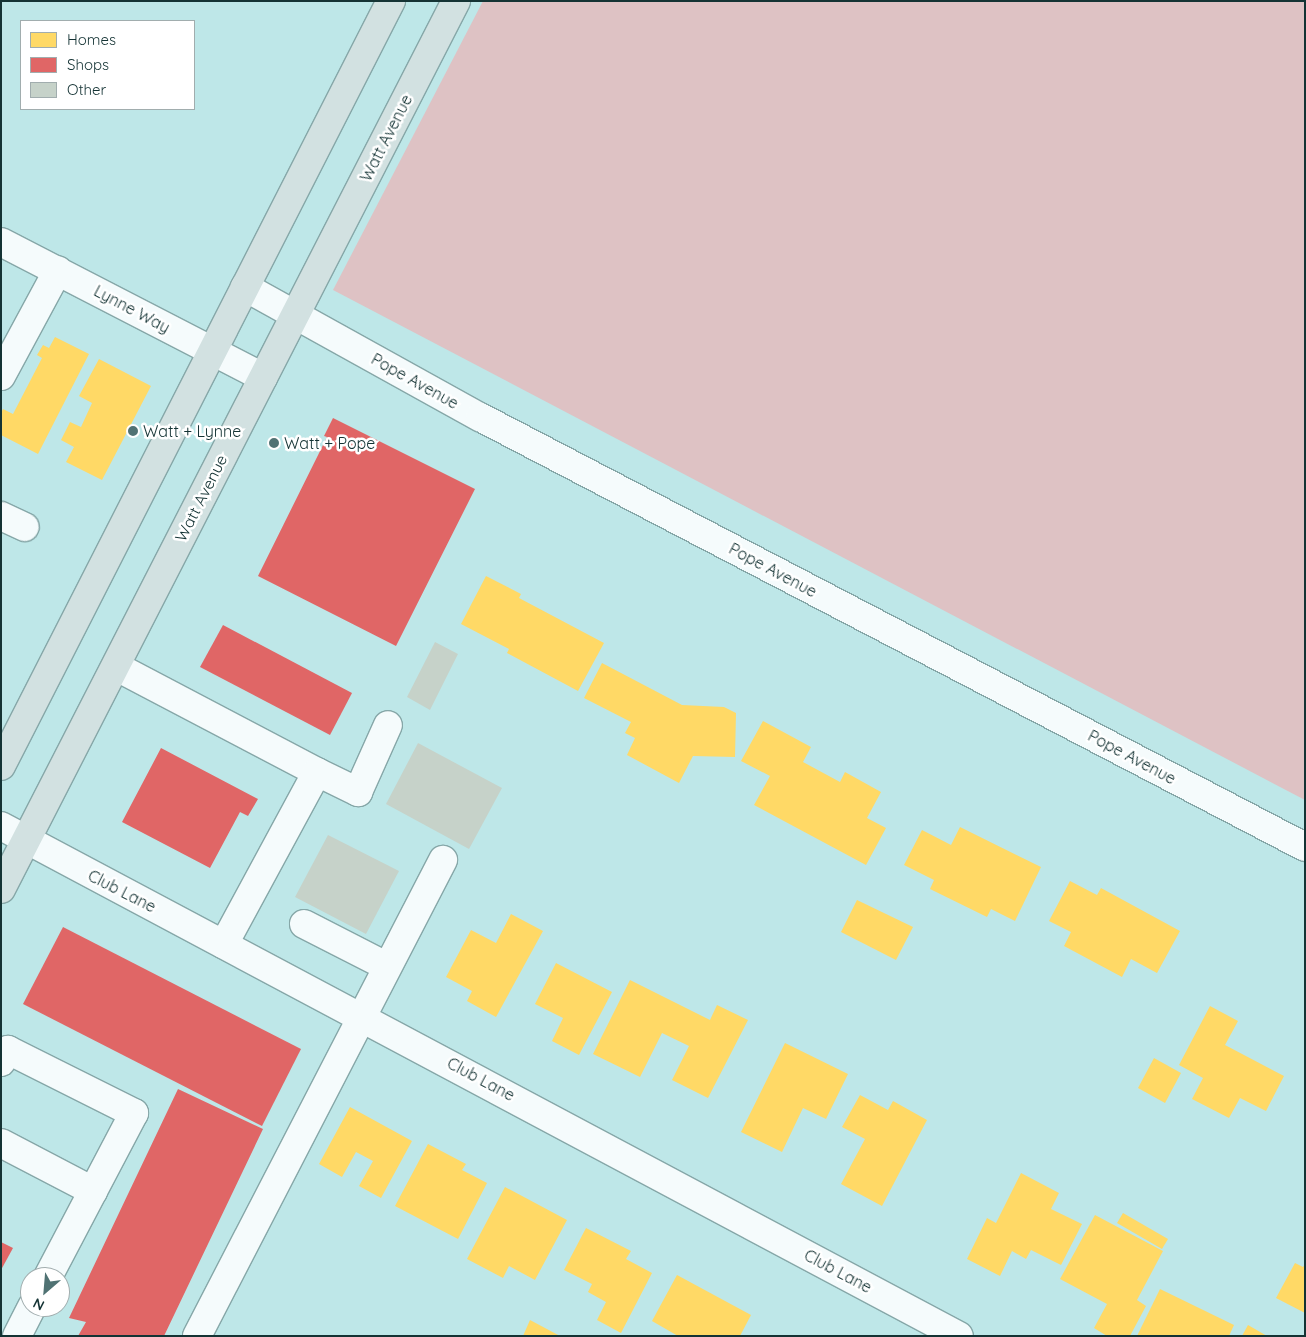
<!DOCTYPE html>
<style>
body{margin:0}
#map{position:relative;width:1306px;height:1337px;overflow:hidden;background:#bee7e8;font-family:Quicksand,sans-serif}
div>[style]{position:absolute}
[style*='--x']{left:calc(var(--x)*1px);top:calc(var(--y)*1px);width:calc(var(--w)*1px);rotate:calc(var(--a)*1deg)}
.green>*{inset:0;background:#dec2c4}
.homes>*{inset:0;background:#ffd966}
.shops>*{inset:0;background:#e06666}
.building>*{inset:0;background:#c6d2c9}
.roads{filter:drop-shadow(1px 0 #86a7a8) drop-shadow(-1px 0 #86a7a8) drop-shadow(0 1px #86a7a8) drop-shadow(0 -1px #86a7a8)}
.minor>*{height:28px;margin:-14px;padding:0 14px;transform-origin:14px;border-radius:14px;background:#f5fbfc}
.major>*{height:28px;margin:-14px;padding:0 14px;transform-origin:14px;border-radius:14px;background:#d2e1e1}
.dots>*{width:14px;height:14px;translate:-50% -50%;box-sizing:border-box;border:2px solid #fff;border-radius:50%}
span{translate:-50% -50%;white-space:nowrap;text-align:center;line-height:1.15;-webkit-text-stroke:5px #fff;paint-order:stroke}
.street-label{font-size:16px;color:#143334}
.poi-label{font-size:16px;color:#143334}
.left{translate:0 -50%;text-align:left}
.frame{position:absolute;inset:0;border:2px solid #143334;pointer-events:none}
.legend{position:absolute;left:20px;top:20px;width:175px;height:90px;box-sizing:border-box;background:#fff;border:1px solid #a1adae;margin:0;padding:6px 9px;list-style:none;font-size:15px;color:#143334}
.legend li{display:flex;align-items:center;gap:10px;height:25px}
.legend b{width:25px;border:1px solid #a1adae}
.north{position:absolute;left:20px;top:1267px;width:50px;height:50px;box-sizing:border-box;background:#fff;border:1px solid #a1adae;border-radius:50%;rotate:207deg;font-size:14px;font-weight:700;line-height:20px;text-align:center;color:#143334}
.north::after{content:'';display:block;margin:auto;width:18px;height:22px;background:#507273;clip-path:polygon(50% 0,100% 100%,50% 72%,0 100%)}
</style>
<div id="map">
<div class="green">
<div style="clip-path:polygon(483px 1px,1305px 1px,1305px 800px,333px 290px)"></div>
</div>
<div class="homes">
<div style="clip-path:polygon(55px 337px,89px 354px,38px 454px,1px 435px,1px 413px,3px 409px,13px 414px,42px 358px,37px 355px,43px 345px,49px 348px)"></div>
<div style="clip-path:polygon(99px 359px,151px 386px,102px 480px,66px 462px,74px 447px,61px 440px,70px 422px,81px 427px,92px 403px,79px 396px)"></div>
<div style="clip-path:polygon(486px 576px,521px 594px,519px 598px,604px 643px,578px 691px,507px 653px,509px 649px,461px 624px)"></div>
<div style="clip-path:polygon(602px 663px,682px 705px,724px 707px,736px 713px,735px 757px,693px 756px,679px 783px,627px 755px,635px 738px,625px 733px,631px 722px,584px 698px)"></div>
<div style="clip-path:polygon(763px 721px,811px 747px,803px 762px,840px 782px,845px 772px,881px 792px,867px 818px,886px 828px,866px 865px,754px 805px,770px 776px,741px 761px)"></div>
<div style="clip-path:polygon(960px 827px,1041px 867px,1015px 921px,991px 909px,987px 917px,930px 889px,934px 880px,904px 865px,922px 830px,951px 845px)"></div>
<div style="clip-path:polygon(1070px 881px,1097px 895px,1101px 888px,1180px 931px,1157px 973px,1131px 959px,1122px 977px,1064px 946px,1071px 932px,1049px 921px)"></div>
<div style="clip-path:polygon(857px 900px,913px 927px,896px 960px,841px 932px)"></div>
<div style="clip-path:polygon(511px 914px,543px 931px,496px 1017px,467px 1001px,472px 991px,446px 977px,471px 930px,496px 943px)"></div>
<div style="clip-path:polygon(556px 963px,612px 992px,579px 1055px,552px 1041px,563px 1018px,535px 1004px)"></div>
<div style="clip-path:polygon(630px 980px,710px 1020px,717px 1005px,748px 1020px,708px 1098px,672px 1080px,689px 1046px,662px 1033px,640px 1077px,593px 1054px)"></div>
<div style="clip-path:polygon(1210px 1006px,1238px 1021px,1225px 1045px,1284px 1076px,1266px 1111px,1240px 1098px,1229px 1118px,1192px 1099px,1203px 1078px,1179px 1065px)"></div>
<div style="clip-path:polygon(785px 1043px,848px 1074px,826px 1119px,803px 1108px,782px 1152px,741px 1132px)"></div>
<div style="clip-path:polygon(1154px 1058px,1181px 1073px,1165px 1103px,1138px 1088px)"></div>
<div style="clip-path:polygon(860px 1095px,888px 1110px,893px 1101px,927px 1120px,882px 1206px,841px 1184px,865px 1139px,842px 1127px)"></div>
<div style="clip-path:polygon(350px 1107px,412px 1141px,381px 1198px,359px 1186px,373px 1161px,356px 1152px,342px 1177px,319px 1164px)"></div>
<div style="clip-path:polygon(428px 1144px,466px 1164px,462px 1170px,487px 1183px,458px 1239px,395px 1206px)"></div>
<div style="clip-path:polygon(1021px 1173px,1059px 1193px,1051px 1209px,1082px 1224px,1061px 1265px,1031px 1250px,1026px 1259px,1012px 1251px,1000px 1276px,967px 1259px,987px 1218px,996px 1223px)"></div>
<div style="clip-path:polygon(505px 1187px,567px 1220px,535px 1280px,509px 1266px,503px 1278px,467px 1259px)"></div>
<div style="clip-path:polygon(1123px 1213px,1168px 1239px,1162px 1249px,1117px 1223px)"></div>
<div style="clip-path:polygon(1095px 1215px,1163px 1251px,1137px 1300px,1146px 1306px,1130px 1336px,1107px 1336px,1094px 1328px,1107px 1304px,1060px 1279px)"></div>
<div style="clip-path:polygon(586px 1228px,631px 1251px,626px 1259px,652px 1273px,621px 1333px,597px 1320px,606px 1302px,588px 1292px,592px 1284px,564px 1270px)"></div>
<div style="clip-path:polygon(1295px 1263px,1303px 1267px,1305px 1264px,1305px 1313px,1276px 1298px)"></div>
<div style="clip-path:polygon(677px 1275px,751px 1315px,740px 1336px,678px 1336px,652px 1321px)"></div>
<div style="clip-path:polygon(1160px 1289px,1234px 1325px,1229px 1336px,1137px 1336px)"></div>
<div style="clip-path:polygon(530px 1320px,560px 1336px,523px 1336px)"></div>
<div style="clip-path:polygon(1248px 1325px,1267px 1336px,1242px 1336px)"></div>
</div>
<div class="shops">
<div style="clip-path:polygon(333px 418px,475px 489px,396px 646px,258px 576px,327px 437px,324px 436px)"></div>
<div style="clip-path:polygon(223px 625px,352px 693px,330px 735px,200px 667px)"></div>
<div style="clip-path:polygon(161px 748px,258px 799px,248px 816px,240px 812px,210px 868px,122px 822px)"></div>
<div style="clip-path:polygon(63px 927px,301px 1049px,262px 1126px,23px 1004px)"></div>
<div style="clip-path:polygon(178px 1089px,263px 1129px,164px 1336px,78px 1336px,86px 1322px,69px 1318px)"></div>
<div style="clip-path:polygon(1px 1242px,13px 1248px,1px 1270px)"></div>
</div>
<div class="building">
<div style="clip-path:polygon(435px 642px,458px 654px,430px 710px,407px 697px)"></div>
<div style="clip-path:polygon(418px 743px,502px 788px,469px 849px,386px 804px)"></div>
<div style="clip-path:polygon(328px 835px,399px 871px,366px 934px,295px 897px)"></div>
</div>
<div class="roads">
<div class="minor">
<div style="--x:1;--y:242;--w:295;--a:27.3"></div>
<div style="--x:245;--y:287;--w:269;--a:29"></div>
<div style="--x:480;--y:417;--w:930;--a:27.53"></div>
<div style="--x:1;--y:376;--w:120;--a:-61.7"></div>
<div style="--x:1;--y:516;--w:26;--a:25"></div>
<div style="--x:117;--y:667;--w:226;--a:27.7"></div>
<div style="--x:317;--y:772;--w:196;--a:118.4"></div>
<div style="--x:317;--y:772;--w:46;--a:26"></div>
<div style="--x:358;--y:792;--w:73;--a:-65.9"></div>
<div style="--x:1;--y:826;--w:1085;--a:28.03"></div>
<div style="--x:304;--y:924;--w:92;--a:27.1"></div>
<div style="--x:1;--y:1062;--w:14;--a:-60"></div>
<div style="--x:8;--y:1050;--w:141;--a:26.6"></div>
<div style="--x:134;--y:1113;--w:185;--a:117.7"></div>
<div style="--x:1;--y:1143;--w:104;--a:27.6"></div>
<div style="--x:17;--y:1336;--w:33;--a:-63"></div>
<div style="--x:197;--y:1336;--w:536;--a:-62.67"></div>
</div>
<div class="major">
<div style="--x:1;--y:766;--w:859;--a:-62.99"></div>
<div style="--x:1;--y:889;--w:998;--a:-62.87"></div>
</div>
</div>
<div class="dots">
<div style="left:133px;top:431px;background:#507273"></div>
<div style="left:274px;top:443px;background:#507273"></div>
</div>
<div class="street-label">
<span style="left:386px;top:138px;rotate:-63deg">Watt Avenue</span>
<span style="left:132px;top:309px;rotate:28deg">Lynne Way</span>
<span style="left:415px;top:381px;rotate:29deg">Pope Avenue</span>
<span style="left:201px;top:498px;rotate:-63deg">Watt Avenue</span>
<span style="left:773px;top:570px;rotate:28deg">Pope Avenue</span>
<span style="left:1132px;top:757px;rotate:28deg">Pope Avenue</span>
<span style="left:122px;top:891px;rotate:27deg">Club Lane</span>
<span style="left:481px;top:1079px;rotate:28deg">Club Lane</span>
<span style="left:838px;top:1271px;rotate:28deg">Club Lane</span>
</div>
<div class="poi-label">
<span class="left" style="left:143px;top:431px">Watt + Lynne</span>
<span class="left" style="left:284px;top:443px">Watt + Pope</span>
</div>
<div class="frame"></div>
<ul class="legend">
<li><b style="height:14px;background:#ffd966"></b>Homes</li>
<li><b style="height:14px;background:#e06666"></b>Shops</li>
<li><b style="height:14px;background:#c6d2c9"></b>Other</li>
</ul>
<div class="north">N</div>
</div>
